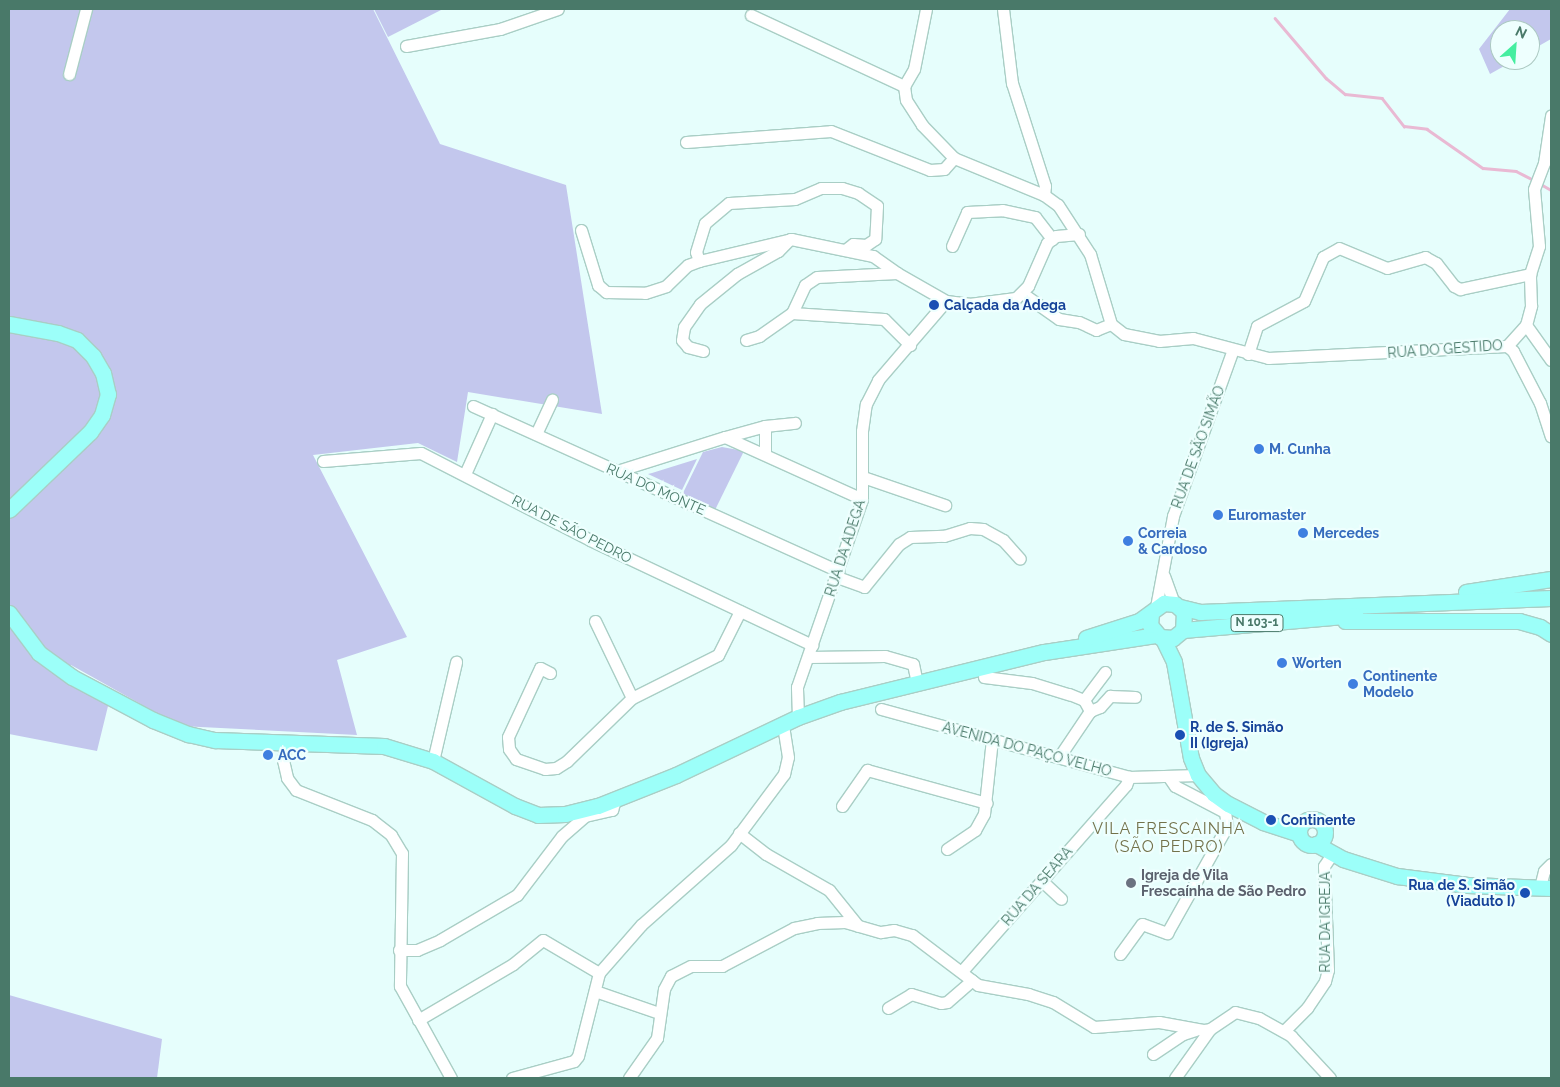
<!DOCTYPE html>
<meta charset="utf-8">
<style>
body{margin:0}
#map{position:relative;width:1560px;height:1087px;overflow:hidden;background:#e6fefc;font-family:Raleway,sans-serif}
div>[style]{position:absolute}
[style*='--x']{left:calc(var(--x)*1px);top:calc(var(--y)*1px);width:calc(var(--w)*1px);rotate:calc(var(--a)*1deg)}
.green>*{inset:0;background:#c3c7ed}
.stream>*{height:2.5px;margin:-1.25px;padding:0 1.25px;transform-origin:1.25px;border-radius:1.25px;background:#e9b9d3}
.roads{filter:drop-shadow(1px 0 #a9cec5) drop-shadow(-1px 0 #a9cec5) drop-shadow(0 1px #a9cec5) drop-shadow(0 -1px #a9cec5)}
.minor>*{height:11px;margin:-5.5px;padding:0 5.5px;transform-origin:5.5px;border-radius:5.5px;background:#fff}
.major>*{height:15px;margin:-7.5px;padding:0 7.5px;transform-origin:7.5px;border-radius:7.5px;background:#9cfff9}
.major>.ring{margin:-7.5px;padding:0;box-sizing:content-box;background:none;border:15px solid #9cfff9;border-radius:50%}
.dots>*{width:14px;height:14px;translate:-50% -50%;box-sizing:border-box;border:2px solid #eefffe;border-radius:50%}
span{translate:-50% -50%;white-space:nowrap;text-align:center;line-height:1.15;-webkit-text-stroke:4.5px #eefffe;paint-order:stroke}
.shield-label span{padding:1px 4px;background:#eefffe;border:1px solid;border-radius:4px;-webkit-text-stroke-width:0}
.shield-label{font-size:12px;color:#497969;font-weight:700}
.transit-label{font-size:14px;color:#164399;font-weight:700}
.left{translate:0 -50%;text-align:left}
.right{translate:-100% -50%;text-align:right}
.street-label{font-size:14px;color:#497969}
.shop-label{font-size:14px;color:#366cbe;font-weight:700}
.worship-label{font-size:14px;color:#5b616d;font-weight:700}
.quarter-label{font-size:16px;color:#73724b;letter-spacing:1px}
.frame{position:absolute;inset:0;border:10px solid #497969;pointer-events:none}
.north{position:absolute;left:1490px;top:20px;width:50px;height:50px;box-sizing:border-box;background:#eefffe;border:1px solid #acc9c2;border-radius:50%;rotate:26deg;font-size:14px;font-weight:700;line-height:20px;text-align:center;color:#497969}
.north::after{content:'';display:block;margin:auto;width:18px;height:22px;background:#45eea0;clip-path:polygon(50% 0,100% 100%,50% 72%,0 100%)}
</style>
<div id="map">
<div class="green">
<div style="clip-path:polygon(9px 9px,373px 9px,440px 144px,566px 185px,602px 414px,468px 392px,457px 462px,418px 443px,313px 455px,407px 637px,337px 660px,357px 735px,180px 726px,71px 665px,64px 677px,109px 702px,97px 751px,9px 734px)"></div>
<div style="clip-path:polygon(374px 9px,443px 9px,388px 37px)"></div>
<div style="clip-path:polygon(1510px 9px,1551px 9px,1551px 39px,1530px 51px,1530px 30px,1500px 30px,1500px 60px,1515px 60px,1490px 74px,1479px 49px)"></div>
<div style="clip-path:polygon(722px 447px,744px 451px,715px 510px,682px 495px,703px 452px)"></div>
<div style="clip-path:polygon(697px 459px,682px 490px,648px 474px,652px 473px)"></div>
<div style="clip-path:polygon(9px 995px,162px 1039px,157px 1078px,9px 1078px)"></div>
</div>
<div class="stream">
<div style="--x:1275;--y:18;--w:79;--a:49.6"></div>
<div style="--x:1326;--y:78;--w:25;--a:40"></div>
<div style="--x:1345;--y:94;--w:37;--a:6"></div>
<div style="--x:1382;--y:98;--w:36;--a:52"></div>
<div style="--x:1404;--y:126;--w:23;--a:7"></div>
<div style="--x:1427;--y:129;--w:68;--a:34.9"></div>
<div style="--x:1483;--y:168;--w:33;--a:5"></div>
<div style="--x:1516;--y:171;--w:20;--a:27"></div>
<div style="--x:1539;--y:183;--w:14;--a:30"></div>
</div>
<div class="roads">
<div class="minor">
<div style="--x:926;--y:9;--w:61;--a:101.3"></div>
<div style="--x:914;--y:69;--w:20;--a:120"></div>
<div style="--x:904;--y:86;--w:14;--a:82"></div>
<div style="--x:906;--y:100;--w:30;--a:57"></div>
<div style="--x:922;--y:125;--w:46;--a:45.9"></div>
<div style="--x:954;--y:158;--w:97;--a:22.3"></div>
<div style="--x:1044;--y:195;--w:17;--a:36"></div>
<div style="--x:1058;--y:205;--w:59;--a:56.9"></div>
<div style="--x:1090;--y:254;--w:73;--a:73.3"></div>
<div style="--x:1111;--y:324;--w:16;--a:38"></div>
<div style="--x:1124;--y:334;--w:36;--a:11"></div>
<div style="--x:1159;--y:341;--w:34;--a:-5"></div>
<div style="--x:1193;--y:338;--w:78;--a:14.9"></div>
<div style="--x:1268;--y:358;--w:239;--a:-2.9"></div>
<div style="--x:1507;--y:346;--w:28;--a:-48"></div>
<div style="--x:1526;--y:325;--w:20;--a:-75"></div>
<div style="--x:1531;--y:306;--w:32;--a:-92"></div>
<div style="--x:1530;--y:274;--w:29;--a:-72"></div>
<div style="--x:1539;--y:246;--w:57;--a:-95"></div>
<div style="--x:1534;--y:189;--w:28;--a:-69"></div>
<div style="--x:1544;--y:163;--w:48;--a:-81.5"></div>
<div style="--x:1003;--y:9;--w:75;--a:83.1"></div>
<div style="--x:1012;--y:83;--w:108;--a:72.2"></div>
<div style="--x:1045;--y:186;--w:9;--a:96"></div>
<div style="--x:751;--y:15;--w:169;--a:24.9"></div>
<div style="--x:406;--y:46;--w:96;--a:-10.3"></div>
<div style="--x:500;--y:29;--w:61;--a:-19"></div>
<div style="--x:69;--y:74;--w:67;--a:-75.3"></div>
<div style="--x:686;--y:142;--w:145;--a:-4.3"></div>
<div style="--x:831;--y:131;--w:106;--a:21.5"></div>
<div style="--x:930;--y:170;--w:14;--a:-4"></div>
<div style="--x:944;--y:169;--w:15;--a:-48"></div>
<div style="--x:581;--y:230;--w:58;--a:72.8"></div>
<div style="--x:598;--y:285;--w:11;--a:41"></div>
<div style="--x:606;--y:292;--w:39;--a:1"></div>
<div style="--x:645;--y:293;--w:22;--a:-18"></div>
<div style="--x:666;--y:286;--w:30;--a:-44"></div>
<div style="--x:688;--y:265;--w:12;--a:-20"></div>
<div style="--x:699;--y:261;--w:95;--a:-13.4"></div>
<div style="--x:791;--y:239;--w:84;--a:11.7"></div>
<div style="--x:873;--y:256;--w:29;--a:35"></div>
<div style="--x:897;--y:273;--w:56;--a:29.7"></div>
<div style="--x:952;--y:246;--w:37;--a:-66"></div>
<div style="--x:967;--y:212;--w:35;--a:-3"></div>
<div style="--x:1002;--y:210;--w:34;--a:12"></div>
<div style="--x:1035;--y:217;--w:28;--a:52"></div>
<div style="--x:699;--y:261;--w:9;--a:-108"></div>
<div style="--x:696;--y:252;--w:30;--a:-73"></div>
<div style="--x:705;--y:223;--w:31;--a:-40"></div>
<div style="--x:729;--y:203;--w:66;--a:-3.5"></div>
<div style="--x:795;--y:199;--w:28;--a:-23"></div>
<div style="--x:821;--y:188;--w:21;--a:0"></div>
<div style="--x:842;--y:188;--w:17;--a:17"></div>
<div style="--x:858;--y:193;--w:23;--a:34"></div>
<div style="--x:877;--y:206;--w:33;--a:93"></div>
<div style="--x:875;--y:239;--w:11;--a:146"></div>
<div style="--x:866;--y:245;--w:13;--a:-176"></div>
<div style="--x:853;--y:244;--w:10;--a:143"></div>
<div style="--x:1022;--y:293;--w:45;--a:35.1"></div>
<div style="--x:1059;--y:319;--w:20;--a:9"></div>
<div style="--x:1079;--y:322;--w:19;--a:25"></div>
<div style="--x:1096;--y:330;--w:16;--a:-22"></div>
<div style="--x:792;--y:313;--w:31;--a:-65"></div>
<div style="--x:805;--y:285;--w:14;--a:-34"></div>
<div style="--x:817;--y:277;--w:80;--a:-2.9"></div>
<div style="--x:1526;--y:325;--w:43;--a:54.5"></div>
<div style="--x:746;--y:340;--w:14;--a:-17"></div>
<div style="--x:759;--y:336;--w:40;--a:-34.9"></div>
<div style="--x:792;--y:313;--w:92;--a:3.7"></div>
<div style="--x:884;--y:319;--w:37;--a:45"></div>
<div style="--x:1507;--y:346;--w:8;--a:40"></div>
<div style="--x:1513;--y:351;--w:59;--a:62.6"></div>
<div style="--x:1540;--y:403;--w:35;--a:72"></div>
<div style="--x:703;--y:351;--w:16;--a:-165"></div>
<div style="--x:688;--y:347;--w:9;--a:-131"></div>
<div style="--x:682;--y:340;--w:13;--a:-81"></div>
<div style="--x:684;--y:327;--w:28;--a:-55"></div>
<div style="--x:700;--y:304;--w:48;--a:-39"></div>
<div style="--x:737;--y:274;--w:47;--a:-29.3"></div>
<div style="--x:778;--y:251;--w:17;--a:-45"></div>
<div style="--x:1248;--y:354;--w:29;--a:-72"></div>
<div style="--x:1257;--y:326;--w:53;--a:-28"></div>
<div style="--x:1304;--y:301;--w:48;--a:-66.6"></div>
<div style="--x:1323;--y:257;--w:18;--a:-29"></div>
<div style="--x:1339;--y:248;--w:52;--a:22.6"></div>
<div style="--x:1387;--y:268;--w:40;--a:-16"></div>
<div style="--x:1425;--y:257;--w:13;--a:29"></div>
<div style="--x:1436;--y:263;--w:29;--a:52"></div>
<div style="--x:1454;--y:286;--w:7;--a:27"></div>
<div style="--x:1460;--y:289;--w:72;--a:-12.1"></div>
<div style="--x:473;--y:406;--w:401;--a:24.3"></div>
<div style="--x:765;--y:426;--w:30;--a:-6"></div>
<div style="--x:536;--y:434;--w:38;--a:-65"></div>
<div style="--x:725;--y:437;--w:41;--a:-15.4"></div>
<div style="--x:765;--y:426;--w:28;--a:90"></div>
<div style="--x:323;--y:461;--w:98;--a:-4.7"></div>
<div style="--x:421;--y:453;--w:190;--a:27.2"></div>
<div style="--x:590;--y:540;--w:246;--a:25.3"></div>
<div style="--x:617;--y:471;--w:113;--a:-17.5"></div>
<div style="--x:725;--y:437;--w:150;--a:24.3"></div>
<div style="--x:465;--y:474;--w:66;--a:-65.8"></div>
<div style="--x:863;--y:477;--w:87;--a:18.9"></div>
<div style="--x:1164;--y:576;--w:30;--a:70"></div>
<div style="--x:837;--y:577;--w:29;--a:20"></div>
<div style="--x:864;--y:587;--w:55;--a:-50.9"></div>
<div style="--x:899;--y:544;--w:13;--a:-32"></div>
<div style="--x:910;--y:537;--w:34;--a:-2"></div>
<div style="--x:944;--y:536;--w:27;--a:-17"></div>
<div style="--x:970;--y:528;--w:13;--a:4"></div>
<div style="--x:983;--y:529;--w:23;--a:29"></div>
<div style="--x:1003;--y:540;--w:25;--a:48"></div>
<div style="--x:1156;--y:607;--w:93;--a:-79.4"></div>
<div style="--x:1173;--y:516;--w:177;--a:-70.2"></div>
<div style="--x:595;--y:621;--w:85;--a:64.3"></div>
<div style="--x:808;--y:657;--w:77;--a:-0.7"></div>
<div style="--x:885;--y:656;--w:29;--a:16"></div>
<div style="--x:913;--y:664;--w:19;--a:78"></div>
<div style="--x:550;--y:673;--w:11;--a:-153"></div>
<div style="--x:540;--y:668;--w:76;--a:114.9"></div>
<div style="--x:508;--y:737;--w:12;--a:85"></div>
<div style="--x:509;--y:749;--w:12;--a:55"></div>
<div style="--x:516;--y:759;--w:31;--a:19"></div>
<div style="--x:545;--y:769;--w:11;--a:-5"></div>
<div style="--x:556;--y:768;--w:13;--a:-32"></div>
<div style="--x:567;--y:761;--w:91;--a:-44.1"></div>
<div style="--x:632;--y:698;--w:96;--a:-26.6"></div>
<div style="--x:718;--y:655;--w:49;--a:-63.4"></div>
<div style="--x:984;--y:677;--w:48;--a:7.1"></div>
<div style="--x:1032;--y:683;--w:39;--a:17"></div>
<div style="--x:1069;--y:694;--w:16;--a:22"></div>
<div style="--x:1084;--y:700;--w:13;--a:61"></div>
<div style="--x:1084;--y:700;--w:35;--a:-53"></div>
<div style="--x:881;--y:709;--w:257;--a:15.3"></div>
<div style="--x:1129;--y:777;--w:69;--a:-1.7"></div>
<div style="--x:798;--y:717;--w:30;--a:-92"></div>
<div style="--x:797;--y:687;--w:199;--a:-70.9"></div>
<div style="--x:862;--y:499;--w:68;--a:-90"></div>
<div style="--x:862;--y:431;--w:27;--a:-82"></div>
<div style="--x:866;--y:404;--w:27;--a:-63"></div>
<div style="--x:878;--y:380;--w:104;--a:-49.3"></div>
<div style="--x:946;--y:301;--w:23;--a:7"></div>
<div style="--x:969;--y:304;--w:47;--a:-7.3"></div>
<div style="--x:1016;--y:298;--w:17;--a:-45"></div>
<div style="--x:1028;--y:286;--w:47;--a:-66.2"></div>
<div style="--x:1047;--y:243;--w:11;--a:-38"></div>
<div style="--x:1056;--y:236;--w:23;--a:-5"></div>
<div style="--x:286;--y:744;--w:16;--a:101"></div>
<div style="--x:283;--y:760;--w:18;--a:77"></div>
<div style="--x:287;--y:778;--w:15;--a:53"></div>
<div style="--x:296;--y:790;--w:82;--a:21.5"></div>
<div style="--x:372;--y:820;--w:24;--a:38"></div>
<div style="--x:391;--y:835;--w:21;--a:59"></div>
<div style="--x:402;--y:853;--w:133;--a:90.9"></div>
<div style="--x:400;--y:986;--w:105;--a:61"></div>
<div style="--x:1059;--y:757;--w:55;--a:-56"></div>
<div style="--x:1090;--y:711;--w:11;--a:-22"></div>
<div style="--x:1100;--y:707;--w:15;--a:-48"></div>
<div style="--x:1110;--y:696;--w:25;--a:2"></div>
<div style="--x:433;--y:761;--w:102;--a:-76.9"></div>
<div style="--x:842;--y:806;--w:44;--a:-55.2"></div>
<div style="--x:867;--y:770;--w:124;--a:15.4"></div>
<div style="--x:739;--y:833;--w:34;--a:38"></div>
<div style="--x:766;--y:854;--w:73;--a:29.7"></div>
<div style="--x:829;--y:890;--w:46;--a:51.1"></div>
<div style="--x:947;--y:849;--w:34;--a:-34"></div>
<div style="--x:975;--y:830;--w:18;--a:-61"></div>
<div style="--x:984;--y:814;--w:75;--a:-83.9"></div>
<div style="--x:1042;--y:881;--w:26;--a:43"></div>
<div style="--x:1540;--y:887;--w:16;--a:-76"></div>
<div style="--x:1544;--y:871;--w:10;--a:-45"></div>
<div style="--x:399;--y:950;--w:18;--a:0"></div>
<div style="--x:417;--y:950;--w:25;--a:-23"></div>
<div style="--x:440;--y:940;--w:89;--a:-30.3"></div>
<div style="--x:517;--y:895;--w:74;--a:-52.7"></div>
<div style="--x:562;--y:836;--w:30;--a:-41"></div>
<div style="--x:585;--y:816;--w:28;--a:-13"></div>
<div style="--x:612;--y:810;--w:10;--a:-73"></div>
<div style="--x:1120;--y:954;--w:37;--a:-54"></div>
<div style="--x:1142;--y:924;--w:27;--a:20"></div>
<div style="--x:1167;--y:933;--w:123;--a:-60.7"></div>
<div style="--x:1227;--y:826;--w:14;--a:-98"></div>
<div style="--x:1225;--y:812;--w:56;--a:-152.5"></div>
<div style="--x:1175;--y:786;--w:12;--a:-125"></div>
<div style="--x:962;--y:971;--w:248;--a:-48.6"></div>
<div style="--x:1126;--y:785;--w:9;--a:-69"></div>
<div style="--x:595;--y:991;--w:68;--a:19"></div>
<div style="--x:888;--y:1008;--w:27;--a:-31"></div>
<div style="--x:911;--y:994;--w:31;--a:17"></div>
<div style="--x:941;--y:1003;--w:6;--a:-9"></div>
<div style="--x:947;--y:1002;--w:33;--a:-41"></div>
<div style="--x:418;--y:1020;--w:110;--a:-30.5"></div>
<div style="--x:513;--y:964;--w:38;--a:-39"></div>
<div style="--x:543;--y:940;--w:65;--a:30.5"></div>
<div style="--x:1284;--y:1031;--w:33;--a:-45"></div>
<div style="--x:1307;--y:1008;--w:32;--a:-56"></div>
<div style="--x:1325;--y:981;--w:11;--a:-75"></div>
<div style="--x:1328;--y:970;--w:104;--a:-92.2"></div>
<div style="--x:1324;--y:866;--w:14;--a:-56"></div>
<div style="--x:1153;--y:1054;--w:36;--a:-34"></div>
<div style="--x:1183;--y:1034;--w:13;--a:-18"></div>
<div style="--x:512;--y:1078;--w:64;--a:-15.3"></div>
<div style="--x:574;--y:1061;--w:6;--a:-51"></div>
<div style="--x:578;--y:1056;--w:86;--a:-75.8"></div>
<div style="--x:599;--y:973;--w:64;--a:-48.8"></div>
<div style="--x:641;--y:925;--w:120;--a:-41.6"></div>
<div style="--x:731;--y:845;--w:89;--a:-53.3"></div>
<div style="--x:784;--y:774;--w:17;--a:-77"></div>
<div style="--x:788;--y:757;--w:33;--a:-99"></div>
<div style="--x:629;--y:1078;--w:49;--a:-55"></div>
<div style="--x:657;--y:1038;--w:49;--a:-81.9"></div>
<div style="--x:664;--y:989;--w:15;--a:-62"></div>
<div style="--x:671;--y:976;--w:22;--a:-27"></div>
<div style="--x:691;--y:966;--w:31;--a:0"></div>
<div style="--x:722;--y:966;--w:81;--a:-27.8"></div>
<div style="--x:794;--y:928;--w:24;--a:-12"></div>
<div style="--x:817;--y:923;--w:28;--a:-2"></div>
<div style="--x:845;--y:922;--w:37;--a:16"></div>
<div style="--x:881;--y:932;--w:13;--a:-9"></div>
<div style="--x:894;--y:930;--w:19;--a:16"></div>
<div style="--x:912;--y:935;--w:83;--a:37.1"></div>
<div style="--x:978;--y:985;--w:51;--a:10.2"></div>
<div style="--x:1028;--y:994;--w:26;--a:18"></div>
<div style="--x:1053;--y:1002;--w:48;--a:31.4"></div>
<div style="--x:1094;--y:1027;--w:65;--a:-4.4"></div>
<div style="--x:1159;--y:1022;--w:46;--a:10.1"></div>
<div style="--x:1204;--y:1030;--w:6;--a:-9"></div>
<div style="--x:1210;--y:1029;--w:30;--a:-34"></div>
<div style="--x:1235;--y:1012;--w:25;--a:14"></div>
<div style="--x:1259;--y:1018;--w:37;--a:29"></div>
<div style="--x:1291;--y:1036;--w:57;--a:47.1"></div>
<div style="--x:1175;--y:1078;--w:60;--a:-54.5"></div>
</div>
<div class="major">
<div style="--x:9;--y:324;--w:50;--a:10.4"></div>
<div style="--x:58;--y:333;--w:20;--a:20"></div>
<div style="--x:77;--y:340;--w:23;--a:45"></div>
<div style="--x:93;--y:356;--w:20;--a:60"></div>
<div style="--x:103;--y:373;--w:22;--a:77"></div>
<div style="--x:108;--y:394;--w:22;--a:106"></div>
<div style="--x:102;--y:415;--w:21;--a:125"></div>
<div style="--x:90;--y:432;--w:112;--a:136.1"></div>
<div style="--x:1466;--y:592;--w:86;--a:-8.7"></div>
<div style="--x:1180;--y:607;--w:21;--a:14"></div>
<div style="--x:1200;--y:612;--w:351;--a:-2.3"></div>
<div style="--x:9;--y:613;--w:50;--a:53.1"></div>
<div style="--x:39;--y:653;--w:41;--a:36"></div>
<div style="--x:72;--y:677;--w:92;--a:28"></div>
<div style="--x:153;--y:720;--w:38;--a:22"></div>
<div style="--x:188;--y:734;--w:28;--a:13"></div>
<div style="--x:215;--y:740;--w:169;--a:2"></div>
<div style="--x:384;--y:746;--w:51;--a:17"></div>
<div style="--x:433;--y:761;--w:94;--a:28.8"></div>
<div style="--x:515;--y:806;--w:25;--a:21"></div>
<div style="--x:538;--y:815;--w:27;--a:-2"></div>
<div style="--x:565;--y:814;--w:34;--a:-14"></div>
<div style="--x:598;--y:806;--w:84;--a:-21.7"></div>
<div style="--x:676;--y:775;--w:135;--a:-25.4"></div>
<div style="--x:798;--y:717;--w:45;--a:-19.7"></div>
<div style="--x:840;--y:702;--w:210;--a:-13.8"></div>
<div style="--x:1044;--y:652;--w:114;--a:-8.6"></div>
<div style="--x:1345;--y:621;--w:174;--a:0"></div>
<div style="--x:1519;--y:621;--w:22;--a:16"></div>
<div style="--x:1540;--y:627;--w:13;--a:32"></div>
<div style="--x:1183;--y:630;--w:173;--a:-5"></div>
<div style="--x:1086;--y:638;--w:56;--a:-17.8"></div>
<div style="--x:1139;--y:621;--w:31;--a:-36"></div>
<div style="--x:1164;--y:603;--w:11;--a:5"></div>
<div style="--x:1175;--y:604;--w:12;--a:42"></div>
<div style="--x:1184;--y:612;--w:18;--a:93"></div>
<div style="--x:1183;--y:630;--w:13;--a:141"></div>
<div style="--x:1173;--y:638;--w:13;--a:-176"></div>
<div style="--x:1160;--y:637;--w:16;--a:-130"></div>
<div style="--x:1150;--y:625;--w:12;--a:-85"></div>
<div style="--x:1163;--y:639;--w:25;--a:64"></div>
<div style="--x:1174;--y:662;--w:97;--a:80"></div>
<div style="--x:1191;--y:758;--w:18;--a:68"></div>
<div style="--x:1198;--y:775;--w:25;--a:50"></div>
<div style="--x:1214;--y:794;--w:17;--a:36"></div>
<div style="--x:1228;--y:804;--w:39;--a:27"></div>
<div style="--x:1263;--y:822;--w:38;--a:18"></div>
<div class="ring" style="left:1299px;top:819px;width:11px;height:11px"></div>
<div style="--x:1316;--y:844;--w:31;--a:29"></div>
<div style="--x:1343;--y:859;--w:57;--a:17.5"></div>
<div style="--x:1397;--y:876;--w:71;--a:7.3"></div>
<div style="--x:1467;--y:885;--w:84;--a:2"></div>
</div>
</div>
<div class="dots">
<div style="left:934px;top:305px;background:#1a4fb4"></div>
<div style="left:1259px;top:449px;background:#3f7fe0"></div>
<div style="left:1218px;top:515px;background:#3f7fe0"></div>
<div style="left:1303px;top:533px;background:#3f7fe0"></div>
<div style="left:1128px;top:541px;background:#3f7fe0"></div>
<div style="left:1282px;top:663px;background:#3f7fe0"></div>
<div style="left:1353px;top:684px;background:#3f7fe0"></div>
<div style="left:1180px;top:735px;background:#1a4fb4"></div>
<div style="left:268px;top:755px;background:#3f7fe0"></div>
<div style="left:1271px;top:820px;background:#1a4fb4"></div>
<div style="left:1131px;top:883px;background:#6b7280"></div>
<div style="left:1525px;top:893px;background:#1a4fb4"></div>
</div>
<div class="shield-label">
<span style="left:1257px;top:623px">N 103-1</span>
</div>
<div class="transit-label">
<span class="left" style="left:944px;top:305px">Calçada da Adega</span>
<span class="left" style="left:1190px;top:735px">R. de S. Simão<br>II (Igreja)</span>
<span class="left" style="left:1281px;top:820px">Continente</span>
<span class="right" style="left:1515px;top:893px">Rua de S. Simão<br>(Viaduto I)</span>
</div>
<div class="street-label">
<span style="left:1445px;top:349px;rotate:-4deg">RUA DO GESTIDO</span>
<span style="left:1198px;top:447px;rotate:-70deg">RUA DE SÃO SIMÃO</span>
<span style="left:656px;top:489px;rotate:24deg">RUA DO MONTE</span>
<span style="left:572px;top:529px;rotate:27deg">RUA DE SÃO PEDRO</span>
<span style="left:845px;top:548px;rotate:-72deg">RUA DA ADEGA</span>
<span style="left:1027px;top:749px;rotate:15deg">AVENIDA DO PAÇO VELHO</span>
<span style="left:1037px;top:886px;rotate:-49deg">RUA DA SEARA</span>
<span style="left:1325px;top:922px;rotate:-90deg">RUA DA IGREJA</span>
</div>
<div class="shop-label">
<span class="left" style="left:1269px;top:449px">M. Cunha</span>
<span class="left" style="left:1228px;top:515px">Euromaster</span>
<span class="left" style="left:1138px;top:541px">Correia<br>&amp; Cardoso</span>
<span class="left" style="left:1313px;top:533px">Mercedes</span>
<span class="left" style="left:1292px;top:663px">Worten</span>
<span class="left" style="left:1363px;top:684px">Continente<br>Modelo</span>
<span class="left" style="left:278px;top:755px">ACC</span>
</div>
<div class="worship-label">
<span class="left" style="left:1141px;top:883px">Igreja de Vila<br>Frescaínha de São Pedro</span>
</div>
<div class="quarter-label">
<span style="left:1169px;top:838px">VILA FRESCAINHA<br>(SÃO PEDRO)</span>
</div>
<div class="frame"></div>
<div class="north">N</div>
</div>
